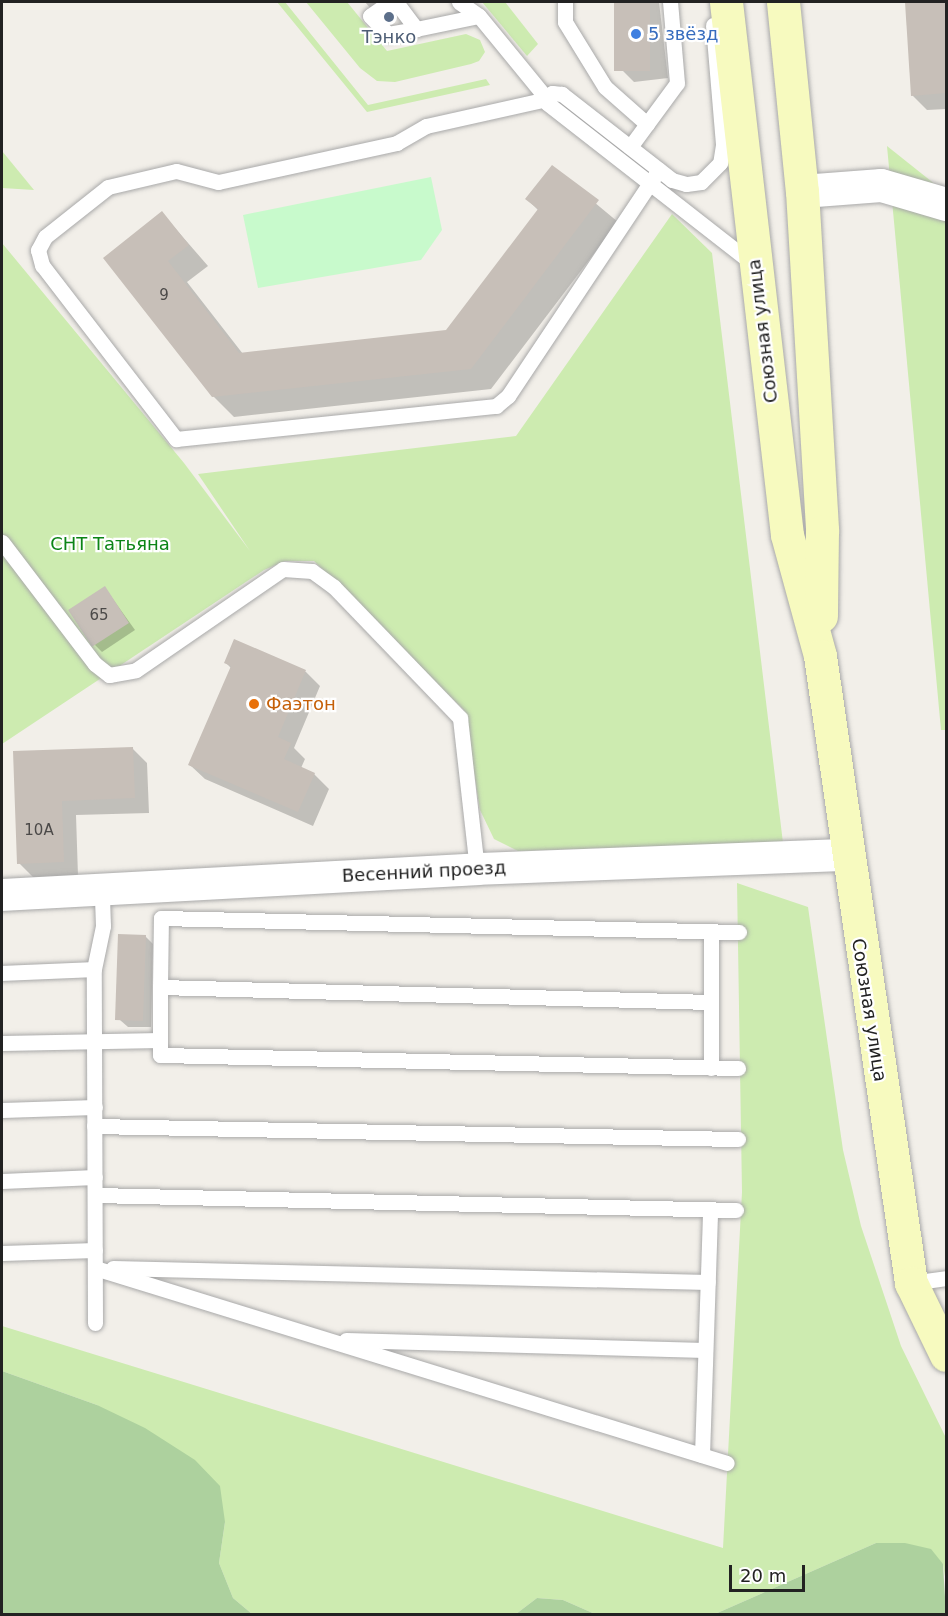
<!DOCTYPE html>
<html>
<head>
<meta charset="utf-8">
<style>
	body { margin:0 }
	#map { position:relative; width:948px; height:1616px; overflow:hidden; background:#f2efe9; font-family:"DejaVu Sans",sans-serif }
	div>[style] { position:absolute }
	.grass>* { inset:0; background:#cdebb0 }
	.forest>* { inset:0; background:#add19e }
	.park>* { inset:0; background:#c8facc }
	.shadow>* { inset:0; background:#0003 }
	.building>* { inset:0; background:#c7bfb8; transform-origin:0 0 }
	.roads { filter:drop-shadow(0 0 2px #a9a9a9) drop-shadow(0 0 2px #a9a9a9) }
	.service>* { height:15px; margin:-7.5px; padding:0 7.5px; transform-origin:7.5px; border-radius:7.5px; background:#fff }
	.minor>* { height:32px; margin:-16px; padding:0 16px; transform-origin:16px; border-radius:16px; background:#fff }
	.tertiary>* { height:33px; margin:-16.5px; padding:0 16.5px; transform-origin:16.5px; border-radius:16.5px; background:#fff }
	.secondary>* { height:33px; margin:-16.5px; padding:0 16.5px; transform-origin:16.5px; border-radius:16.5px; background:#f7fabf }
	.dots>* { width:16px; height:16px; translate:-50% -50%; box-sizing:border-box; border:3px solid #fff; border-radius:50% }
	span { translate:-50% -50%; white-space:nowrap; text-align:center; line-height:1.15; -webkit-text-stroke:4.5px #fff; paint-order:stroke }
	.number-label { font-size:15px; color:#4b4948 }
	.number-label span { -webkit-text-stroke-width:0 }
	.shop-label { font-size:18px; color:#366cbe }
	.left { translate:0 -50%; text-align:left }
	.service-label { font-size:18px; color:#4e5e75 }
	.street-label { font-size:18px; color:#222 }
	.park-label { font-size:18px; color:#0c8416 }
	.food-label { font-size:18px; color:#c56008 }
	.frame { position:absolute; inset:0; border:3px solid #222; pointer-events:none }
	.scale { position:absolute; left:729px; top:1565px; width:76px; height:27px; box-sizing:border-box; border:3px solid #222; border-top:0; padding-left:8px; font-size:18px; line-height:21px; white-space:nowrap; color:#222; -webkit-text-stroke:4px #fff; paint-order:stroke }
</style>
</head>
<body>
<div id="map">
	<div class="grass">
		<div style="clip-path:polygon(277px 2px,285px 2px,368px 105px,486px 79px,490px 85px,367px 112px)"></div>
		<div style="clip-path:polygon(306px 2px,347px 2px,387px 51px,466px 34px,480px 40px,485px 52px,479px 61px,471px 64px,395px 82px,377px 81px,360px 68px)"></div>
		<div style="clip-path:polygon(482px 2px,505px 2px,538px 44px,527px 56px)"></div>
		<div style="clip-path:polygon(887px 146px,946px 193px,946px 730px,941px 730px)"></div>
		<div style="clip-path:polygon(2px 151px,34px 190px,2px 188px)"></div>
		<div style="clip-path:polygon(672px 214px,712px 253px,783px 843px,518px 851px,494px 839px,480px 810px,464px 710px,314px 561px,285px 561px,264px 570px,2px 744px,2px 243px,184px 463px,250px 551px,198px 474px,516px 436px)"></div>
		<div style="clip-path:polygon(737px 883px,808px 907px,843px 1150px,861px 1226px,901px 1346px,946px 1438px,946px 1583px,943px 1564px,876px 1543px,715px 1614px,595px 1614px,563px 1600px,537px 1598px,516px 1614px,252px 1614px,233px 1598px,219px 1563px,225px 1522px,97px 1405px,2px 1371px,2px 1326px,723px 1548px,742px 1192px)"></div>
	</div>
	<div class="forest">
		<div style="clip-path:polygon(2px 1371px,97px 1405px,145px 1428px,195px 1460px,220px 1486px,225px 1522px,219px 1563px,233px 1598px,252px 1614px,2px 1614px)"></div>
		<div style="clip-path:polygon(876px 1543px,905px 1543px,931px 1549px,943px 1564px,946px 1614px,715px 1614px)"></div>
		<div style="clip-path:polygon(537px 1598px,563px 1600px,595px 1614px,516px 1614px)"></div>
	</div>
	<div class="park">
		<div style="clip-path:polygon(431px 177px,442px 230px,421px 260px,258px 288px,243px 215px)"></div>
	</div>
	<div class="shadow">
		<div style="clip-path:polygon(365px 2px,382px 2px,371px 9px)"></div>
		<div style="clip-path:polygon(615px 2px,659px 2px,668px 78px,634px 82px,623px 71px)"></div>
		<div style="clip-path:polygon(906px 2px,946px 2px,946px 109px,927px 110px,912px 95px)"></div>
		<div style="clip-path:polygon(552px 167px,618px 222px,491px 389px,234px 417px,213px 396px,105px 258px,162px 213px,208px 266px,187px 282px,243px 354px,447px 332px,539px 211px,527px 199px)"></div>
		<div style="clip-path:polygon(105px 588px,135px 630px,102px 652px,95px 645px)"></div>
		<div style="clip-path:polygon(235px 641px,306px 672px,320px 686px,294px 748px,305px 759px,301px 768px,314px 774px,329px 789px,313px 826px,205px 779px,190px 765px,232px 669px,226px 663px)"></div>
		<div style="clip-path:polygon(132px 748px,147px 763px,149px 813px,76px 815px,78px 876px,34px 878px,19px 863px,15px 752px)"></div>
		<div style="clip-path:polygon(145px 936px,153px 944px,151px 1027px,128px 1027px,120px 1020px)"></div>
	</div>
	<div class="building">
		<div style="left:614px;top:2px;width:36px;height:69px"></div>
		<div style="clip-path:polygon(905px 2px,946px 2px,946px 93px,911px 96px)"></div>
		<div style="clip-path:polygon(552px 165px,599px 200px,471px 369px,212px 397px,103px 258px,162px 211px,189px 245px,168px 261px,239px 353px,446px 330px,538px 209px,525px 199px)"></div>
		<div style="left:105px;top:586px;width:44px;height:44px;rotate:57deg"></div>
		<div style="clip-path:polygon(234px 639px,306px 670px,278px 737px,291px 743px,284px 759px,315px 773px,298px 812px,188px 765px,231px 666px,224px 663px)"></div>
		<div style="clip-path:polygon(133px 747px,135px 798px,62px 801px,64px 862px,17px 864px,13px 751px)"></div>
		<div style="left:118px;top:934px;width:28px;height:86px;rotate:2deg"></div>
	</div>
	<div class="roads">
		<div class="service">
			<div style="left:390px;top:2px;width:24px;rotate:145deg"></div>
			<div style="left:370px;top:16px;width:25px;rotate:45deg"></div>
			<div style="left:388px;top:34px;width:28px;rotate:-10deg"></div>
			<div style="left:396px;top:2px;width:34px;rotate:53deg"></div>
			<div style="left:416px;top:29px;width:64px;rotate:-11.7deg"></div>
			<div style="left:459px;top:2px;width:24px;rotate:35deg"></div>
			<div style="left:479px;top:16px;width:107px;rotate:50.7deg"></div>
			<div style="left:547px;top:99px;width:124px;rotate:167.4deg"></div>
			<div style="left:426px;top:126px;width:34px;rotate:150deg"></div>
			<div style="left:397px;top:143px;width:183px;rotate:167.7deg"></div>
			<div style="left:218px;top:182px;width:43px;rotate:-165.3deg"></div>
			<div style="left:176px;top:171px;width:70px;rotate:166.8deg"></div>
			<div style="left:108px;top:187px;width:80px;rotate:141.6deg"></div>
			<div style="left:45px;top:237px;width:15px;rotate:118deg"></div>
			<div style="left:38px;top:250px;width:16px;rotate:75deg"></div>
			<div style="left:42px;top:265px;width:220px;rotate:52.4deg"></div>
			<div style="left:176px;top:439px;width:322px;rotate:-5.9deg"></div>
			<div style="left:496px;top:406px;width:16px;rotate:-40deg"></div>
			<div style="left:508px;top:396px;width:272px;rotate:-56.3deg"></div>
			<div style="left:565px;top:2px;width:20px;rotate:90deg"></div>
			<div style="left:565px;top:22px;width:76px;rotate:58.4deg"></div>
			<div style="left:605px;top:87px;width:56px;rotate:41.4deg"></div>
			<div style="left:713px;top:25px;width:120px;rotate:85.2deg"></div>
			<div style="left:723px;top:145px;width:18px;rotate:99deg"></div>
			<div style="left:720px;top:163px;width:27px;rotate:135deg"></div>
			<div style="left:701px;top:182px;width:15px;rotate:172deg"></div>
			<div style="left:686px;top:184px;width:15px;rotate:-164deg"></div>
			<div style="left:672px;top:180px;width:140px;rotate:-142deg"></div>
			<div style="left:562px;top:94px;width:10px;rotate:-174deg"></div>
			<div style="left:552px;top:93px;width:11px;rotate:117deg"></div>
			<div style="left:547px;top:103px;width:263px;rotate:38deg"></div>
			<div style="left:630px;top:147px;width:79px;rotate:-53.7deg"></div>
			<div style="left:677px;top:83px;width:81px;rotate:-94.9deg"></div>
			<div style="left:2px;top:542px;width:153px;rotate:52.7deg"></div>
			<div style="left:95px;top:664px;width:18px;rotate:38deg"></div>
			<div style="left:109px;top:675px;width:27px;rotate:-10deg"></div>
			<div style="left:136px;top:670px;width:178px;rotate:-34.5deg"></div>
			<div style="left:283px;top:569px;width:29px;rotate:4deg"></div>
			<div style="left:312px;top:571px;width:27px;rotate:36deg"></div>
			<div style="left:334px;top:587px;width:182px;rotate:46.1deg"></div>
			<div style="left:460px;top:718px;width:152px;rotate:83.6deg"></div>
			<div style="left:2px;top:973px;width:92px;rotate:-2.5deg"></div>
			<div style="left:160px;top:987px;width:551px;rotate:1.56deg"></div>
			<div style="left:2px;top:1043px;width:158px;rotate:-1.1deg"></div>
			<div style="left:711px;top:1068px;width:137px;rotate:-90deg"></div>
			<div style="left:738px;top:1068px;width:578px;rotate:-178.71deg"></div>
			<div style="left:160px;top:1055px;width:68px;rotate:-90deg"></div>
			<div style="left:160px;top:987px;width:69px;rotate:-89.2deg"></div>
			<div style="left:161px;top:918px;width:578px;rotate:1.39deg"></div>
			<div style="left:2px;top:1110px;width:93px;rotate:-1.8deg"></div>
			<div style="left:94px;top:1126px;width:644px;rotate:1.16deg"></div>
			<div style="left:2px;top:1181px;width:93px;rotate:-2.5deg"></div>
			<div style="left:95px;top:1195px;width:641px;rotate:1.34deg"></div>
			<div style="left:2px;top:1253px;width:93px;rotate:-1.8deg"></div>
			<div style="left:95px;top:1268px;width:661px;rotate:17.15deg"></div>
			<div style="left:113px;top:1268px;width:595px;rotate:1.35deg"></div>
			<div style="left:911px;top:1283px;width:35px;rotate:-8deg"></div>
			<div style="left:95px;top:1323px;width:354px;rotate:-90.2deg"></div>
			<div style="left:94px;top:969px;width:44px;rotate:-78.2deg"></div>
			<div style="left:103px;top:926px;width:37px;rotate:-92deg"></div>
			<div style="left:346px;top:1340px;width:359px;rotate:1.6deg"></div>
			<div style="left:702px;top:1455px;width:246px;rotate:-88.1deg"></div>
		</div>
		<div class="minor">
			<div style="left:2px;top:895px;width:476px;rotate:-3.1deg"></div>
			<div style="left:477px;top:869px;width:369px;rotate:-2.2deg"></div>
		</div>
		<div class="tertiary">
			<div style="left:802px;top:191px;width:79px;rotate:-4.3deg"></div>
			<div style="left:881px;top:185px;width:68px;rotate:16.3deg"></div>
		</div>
		<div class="secondary">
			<div style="left:726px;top:2px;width:536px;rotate:83.47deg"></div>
			<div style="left:787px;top:535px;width:125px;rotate:74.7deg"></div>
			<div style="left:820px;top:656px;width:634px;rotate:81.74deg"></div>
			<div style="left:911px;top:1283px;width:80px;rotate:64.1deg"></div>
			<div style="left:783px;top:2px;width:190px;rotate:84.3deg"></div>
			<div style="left:802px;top:191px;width:341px;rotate:86.6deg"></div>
			<div style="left:822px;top:531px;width:85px;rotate:90.7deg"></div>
		</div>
	</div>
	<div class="dots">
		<div style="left:389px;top:17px;background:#5c6f8a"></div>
		<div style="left:636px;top:34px;background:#3f7fe0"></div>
		<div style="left:254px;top:704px;background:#e8710a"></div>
	</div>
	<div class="number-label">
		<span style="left:164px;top:296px">9</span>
		<span style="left:99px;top:616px">65</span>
		<span style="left:39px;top:831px">10А</span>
	</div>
	<div class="shop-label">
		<span class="left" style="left:648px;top:34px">5 звёзд</span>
	</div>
	<div class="service-label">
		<span style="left:389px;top:37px">Тэнко</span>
	</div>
	<div class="street-label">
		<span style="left:763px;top:331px;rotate:-97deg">Союзная улица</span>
		<span style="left:424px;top:872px;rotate:-3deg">Весенний проезд</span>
		<span style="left:869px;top:1010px;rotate:81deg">Союзная улица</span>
	</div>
	<div class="park-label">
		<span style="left:110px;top:544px">СНТ Татьяна</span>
	</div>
	<div class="food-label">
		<span class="left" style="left:266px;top:704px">Фаэтон</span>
	</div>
	<div class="frame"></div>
	<div class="scale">20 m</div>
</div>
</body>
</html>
